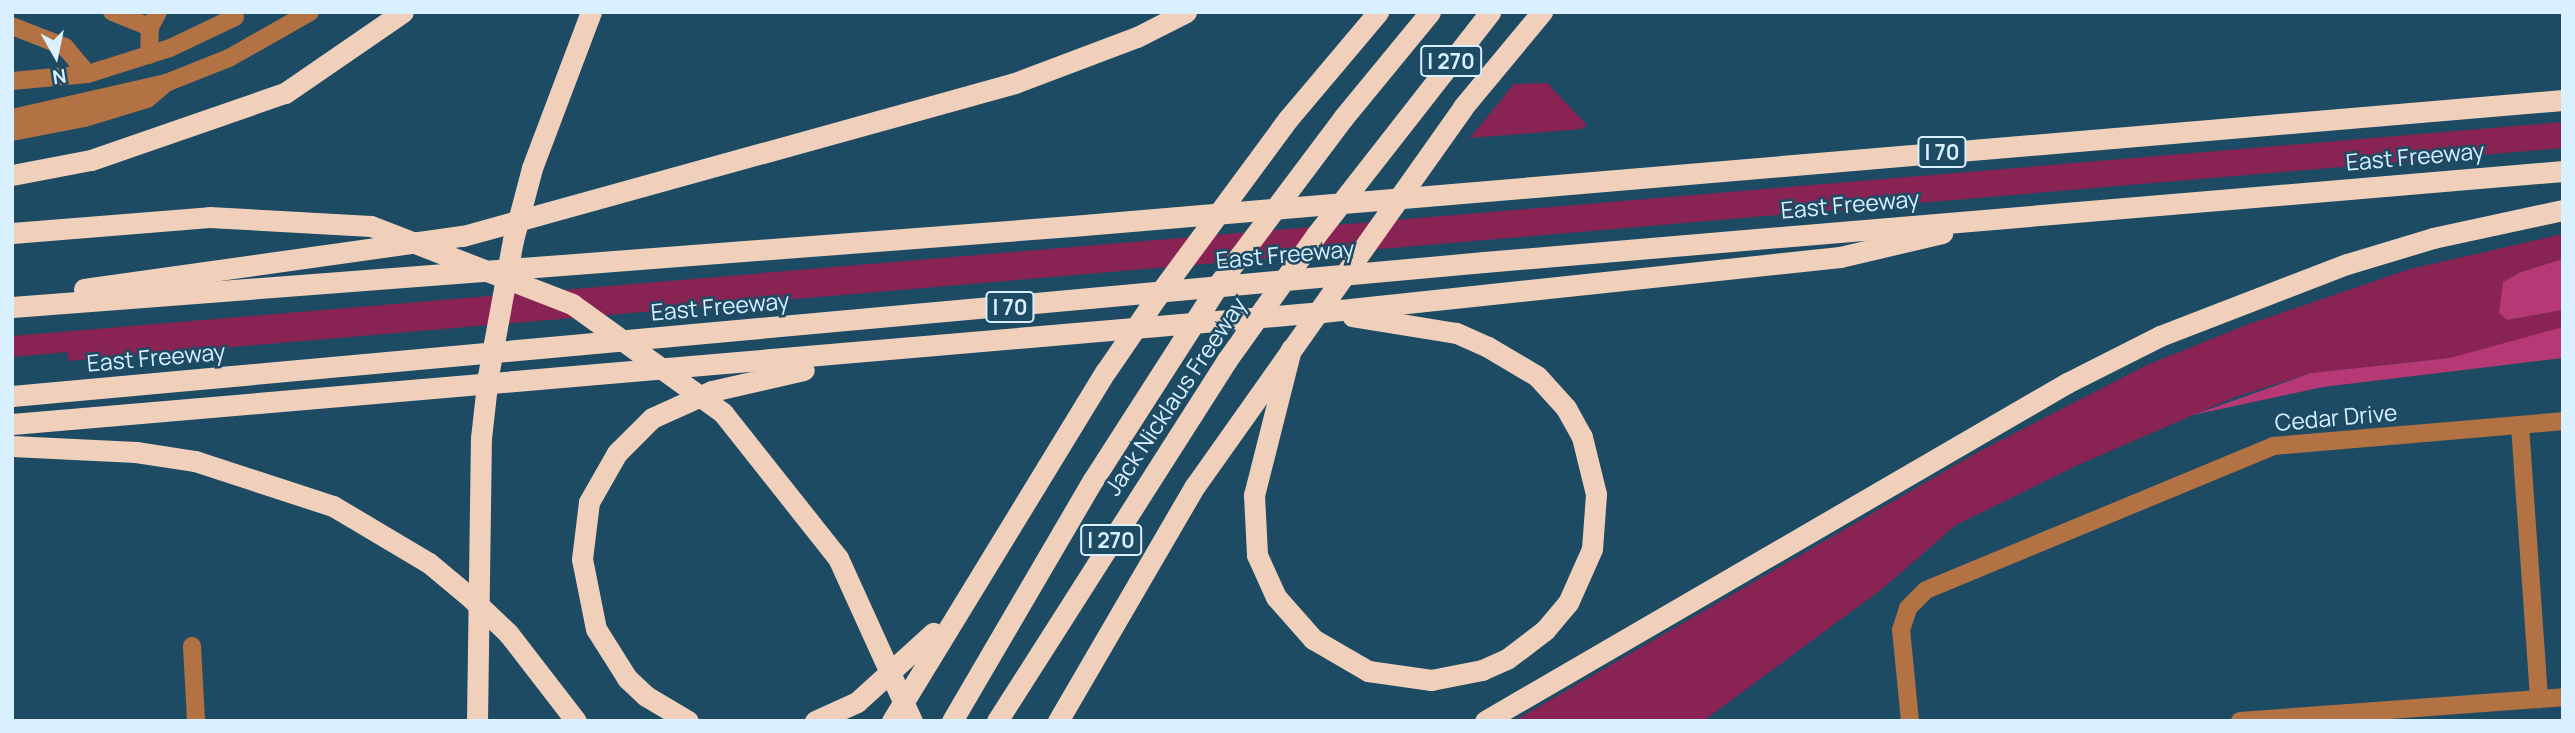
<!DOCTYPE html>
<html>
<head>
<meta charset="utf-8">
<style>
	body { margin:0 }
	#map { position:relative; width:2575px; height:733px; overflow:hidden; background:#1d4b63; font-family:Manrope,sans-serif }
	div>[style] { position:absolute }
	.green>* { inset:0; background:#882354 }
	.forest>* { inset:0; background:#b63874 }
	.minor>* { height:18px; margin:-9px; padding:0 9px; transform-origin:9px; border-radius:9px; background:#b37243 }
	.highway>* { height:21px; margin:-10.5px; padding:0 10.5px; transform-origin:10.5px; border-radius:10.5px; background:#f0d0bb }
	span { translate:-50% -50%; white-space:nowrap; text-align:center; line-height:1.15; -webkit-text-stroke:5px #1d4b63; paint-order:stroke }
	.shield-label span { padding:2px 5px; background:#1d4b63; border:2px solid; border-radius:5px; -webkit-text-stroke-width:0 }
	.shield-label { font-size:21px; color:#d8f0ff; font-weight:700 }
	.street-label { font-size:23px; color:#d8f0ff }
	.frame { position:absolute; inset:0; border:14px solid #d8f0ff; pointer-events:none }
	.north { position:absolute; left:21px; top:21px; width:70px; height:70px; -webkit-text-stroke:5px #1d4b63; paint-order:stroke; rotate:171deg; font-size:19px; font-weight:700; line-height:28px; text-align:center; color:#d8f0ff }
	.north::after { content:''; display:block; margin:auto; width:24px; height:32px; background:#d8f0ff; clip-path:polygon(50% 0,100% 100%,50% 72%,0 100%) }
</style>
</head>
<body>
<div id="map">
	<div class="green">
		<div style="clip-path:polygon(1547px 83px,1587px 125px,1582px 129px,1470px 138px,1514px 84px)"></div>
		<div style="clip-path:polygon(2563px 122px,2563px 148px,69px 361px,67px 352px,12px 357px,12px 336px)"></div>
		<div style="clip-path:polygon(2563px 234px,2563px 259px,2521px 272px,2507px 320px,2563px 310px,2563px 327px,2558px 332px,2450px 358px,2311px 373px,2235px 397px,2078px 465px,1956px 525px,1882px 589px,1703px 721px,1514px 721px,1978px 452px,2147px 365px,2246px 325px,2410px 269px)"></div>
	</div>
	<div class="forest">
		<div style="clip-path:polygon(2563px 259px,2563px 310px,2507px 320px,2499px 313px,2503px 282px,2521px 272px)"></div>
		<div style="clip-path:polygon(2563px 327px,2563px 358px,2323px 387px,2193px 415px,2311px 373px,2450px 358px)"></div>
	</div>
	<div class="minor">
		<div style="left:112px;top:12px;width:41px;rotate:21.5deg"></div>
		<div style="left:12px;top:26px;width:57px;rotate:21.6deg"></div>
		<div style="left:65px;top:47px;width:35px;rotate:50deg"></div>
		<div style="left:149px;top:55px;width:28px;rotate:-88deg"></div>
		<div style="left:150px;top:27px;width:17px;rotate:-62deg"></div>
		<div style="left:12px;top:81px;width:76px;rotate:-5.3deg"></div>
		<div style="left:88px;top:74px;width:86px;rotate:-17.6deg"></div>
		<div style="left:170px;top:48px;width:72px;rotate:-25.5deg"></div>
		<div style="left:12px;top:118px;width:158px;rotate:-12.8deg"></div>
		<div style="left:166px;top:83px;width:68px;rotate:-21.6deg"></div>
		<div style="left:229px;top:58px;width:93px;rotate:-29.6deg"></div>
		<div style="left:12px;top:132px;width:74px;rotate:-10.9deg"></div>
		<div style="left:85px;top:118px;width:65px;rotate:-17deg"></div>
		<div style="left:147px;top:99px;width:25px;rotate:-40deg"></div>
		<div style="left:2520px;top:426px;width:274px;rotate:86deg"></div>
		<div style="left:192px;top:646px;width:75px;rotate:86.9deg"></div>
		<div style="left:1910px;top:721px;width:91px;rotate:-95.6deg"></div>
		<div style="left:1901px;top:630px;width:23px;rotate:-72deg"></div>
		<div style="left:1908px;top:608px;width:25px;rotate:-45deg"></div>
		<div style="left:1926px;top:590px;width:376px;rotate:-22.5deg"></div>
		<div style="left:2273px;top:446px;width:291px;rotate:-4.9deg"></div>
		<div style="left:2240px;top:721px;width:324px;rotate:-4.2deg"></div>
	</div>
	<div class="highway">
		<div style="left:12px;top:175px;width:80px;rotate:-10.8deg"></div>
		<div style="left:91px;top:160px;width:205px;rotate:-19.1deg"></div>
		<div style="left:285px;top:93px;width:143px;rotate:-34.5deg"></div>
		<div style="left:12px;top:233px;width:198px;rotate:-4.6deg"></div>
		<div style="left:209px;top:217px;width:162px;rotate:3.2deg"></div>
		<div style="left:371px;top:226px;width:216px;rotate:21.2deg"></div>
		<div style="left:572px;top:304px;width:186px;rotate:35.8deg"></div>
		<div style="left:723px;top:413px;width:185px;rotate:51.6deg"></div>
		<div style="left:838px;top:558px;width:179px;rotate:65.6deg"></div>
		<div style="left:84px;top:289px;width:383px;rotate:-8deg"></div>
		<div style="left:463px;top:236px;width:573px;rotate:-15.49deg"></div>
		<div style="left:1015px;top:83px;width:130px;rotate:-20.7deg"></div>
		<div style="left:1137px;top:37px;width:55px;rotate:-27deg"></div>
		<div style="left:12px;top:307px;width:1063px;rotate:-4.37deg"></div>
		<div style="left:1072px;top:226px;width:1496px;rotate:-4.83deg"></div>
		<div style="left:1291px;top:349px;width:151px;rotate:104.2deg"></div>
		<div style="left:1254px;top:495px;width:60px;rotate:87.1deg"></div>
		<div style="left:1257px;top:555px;width:46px;rotate:65.7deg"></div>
		<div style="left:1276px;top:597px;width:56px;rotate:48.6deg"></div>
		<div style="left:1313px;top:639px;width:64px;rotate:30.2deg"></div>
		<div style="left:1368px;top:671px;width:64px;rotate:8.1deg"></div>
		<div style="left:1431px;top:680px;width:52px;rotate:-11.1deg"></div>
		<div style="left:1482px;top:670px;width:27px;rotate:-24deg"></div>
		<div style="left:1507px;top:659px;width:48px;rotate:-37.3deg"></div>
		<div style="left:1545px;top:630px;width:35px;rotate:-50deg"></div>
		<div style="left:1568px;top:603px;width:59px;rotate:-66deg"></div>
		<div style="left:1592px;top:549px;width:55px;rotate:-85.8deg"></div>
		<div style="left:1596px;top:494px;width:59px;rotate:-103.8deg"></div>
		<div style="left:1582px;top:437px;width:33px;rotate:-119deg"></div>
		<div style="left:1566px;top:408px;width:43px;rotate:-132.2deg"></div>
		<div style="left:1537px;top:376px;width:57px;rotate:-149.4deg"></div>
		<div style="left:1488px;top:347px;width:35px;rotate:-156deg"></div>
		<div style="left:1456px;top:333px;width:105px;rotate:-170.7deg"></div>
		<div style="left:12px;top:396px;width:1478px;rotate:-5.2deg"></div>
		<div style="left:1484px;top:262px;width:1083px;rotate:-4.82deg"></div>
		<div style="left:12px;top:424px;width:1315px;rotate:-4.89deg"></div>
		<div style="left:1322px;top:312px;width:521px;rotate:-6.06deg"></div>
		<div style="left:1840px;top:257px;width:105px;rotate:-13.2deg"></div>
		<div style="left:12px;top:446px;width:124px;rotate:2.8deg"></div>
		<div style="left:136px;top:452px;width:60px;rotate:8.7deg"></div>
		<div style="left:195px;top:461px;width:145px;rotate:18.1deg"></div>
		<div style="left:333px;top:506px;width:112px;rotate:30.7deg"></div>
		<div style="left:429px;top:563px;width:55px;rotate:39.8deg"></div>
		<div style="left:471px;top:598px;width:51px;rotate:43.4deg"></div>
		<div style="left:508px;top:633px;width:111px;rotate:52.3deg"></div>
		<div style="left:477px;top:721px;width:283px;rotate:-89.2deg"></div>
		<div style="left:481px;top:438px;width:62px;rotate:-83.6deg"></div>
		<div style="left:488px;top:376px;width:138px;rotate:-79.6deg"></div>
		<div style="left:513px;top:240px;width:74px;rotate:-75.2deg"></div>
		<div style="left:532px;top:168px;width:167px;rotate:-69.3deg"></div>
		<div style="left:688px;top:721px;width:49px;rotate:-149.2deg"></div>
		<div style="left:646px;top:696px;width:26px;rotate:-137deg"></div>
		<div style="left:627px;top:678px;width:58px;rotate:-122.3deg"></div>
		<div style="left:596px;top:629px;width:71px;rotate:-101.3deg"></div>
		<div style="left:582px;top:559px;width:57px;rotate:-83deg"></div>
		<div style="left:589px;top:502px;width:56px;rotate:-60.3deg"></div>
		<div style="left:617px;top:453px;width:49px;rotate:-45deg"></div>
		<div style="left:652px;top:418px;width:66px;rotate:-24.2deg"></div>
		<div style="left:712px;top:391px;width:94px;rotate:-12.9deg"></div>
		<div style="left:815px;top:721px;width:46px;rotate:-24.3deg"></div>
		<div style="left:857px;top:702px;width:103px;rotate:-42.2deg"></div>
		<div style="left:892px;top:721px;width:410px;rotate:-58.6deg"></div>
		<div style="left:1106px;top:371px;width:88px;rotate:-55.6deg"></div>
		<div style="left:1156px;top:298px;width:222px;rotate:-53.6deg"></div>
		<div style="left:1288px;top:119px;width:140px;rotate:-49.9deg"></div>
		<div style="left:952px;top:721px;width:279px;rotate:-59.7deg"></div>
		<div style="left:1093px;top:480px;width:235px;rotate:-57.3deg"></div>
		<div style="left:1220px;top:282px;width:205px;rotate:-53.1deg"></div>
		<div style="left:1343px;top:118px;width:137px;rotate:-50.6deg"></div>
		<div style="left:997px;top:721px;width:428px;rotate:-57.5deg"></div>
		<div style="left:1227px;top:360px;width:153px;rotate:-54.5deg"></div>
		<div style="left:1316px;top:235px;width:283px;rotate:-52deg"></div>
		<div style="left:1058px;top:721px;width:272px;rotate:-59.8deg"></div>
		<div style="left:1195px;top:486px;width:464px;rotate:-54.7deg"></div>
		<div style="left:1463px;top:107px;width:124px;rotate:-50.3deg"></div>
		<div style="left:1485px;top:721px;width:673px;rotate:-30.15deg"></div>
		<div style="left:2067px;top:383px;width:104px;rotate:-26.8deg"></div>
		<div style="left:2160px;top:336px;width:200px;rotate:-21.1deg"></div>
		<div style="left:2347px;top:264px;width:90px;rotate:-16.8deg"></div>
		<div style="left:2433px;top:238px;width:133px;rotate:-12.2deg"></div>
	</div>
	<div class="shield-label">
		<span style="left:1451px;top:61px">I 270</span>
		<span style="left:1942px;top:152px">I 70</span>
		<span style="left:1010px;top:307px">I 70</span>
		<span style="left:1111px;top:540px">I 270</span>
	</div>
	<div class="street-label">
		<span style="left:2415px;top:156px;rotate:-5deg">East Freeway</span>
		<span style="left:1850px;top:204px;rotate:-5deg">East Freeway</span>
		<span style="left:1285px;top:254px;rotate:-5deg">East Freeway</span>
		<span style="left:720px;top:306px;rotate:-5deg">East Freeway</span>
		<span style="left:156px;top:357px;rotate:-5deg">East Freeway</span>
		<span style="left:1175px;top:396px;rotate:-56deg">Jack Nicklaus Freeway</span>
		<span style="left:2336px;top:417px;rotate:-5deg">Cedar Drive</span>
	</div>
	<div class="frame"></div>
	<div class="north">N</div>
</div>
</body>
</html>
